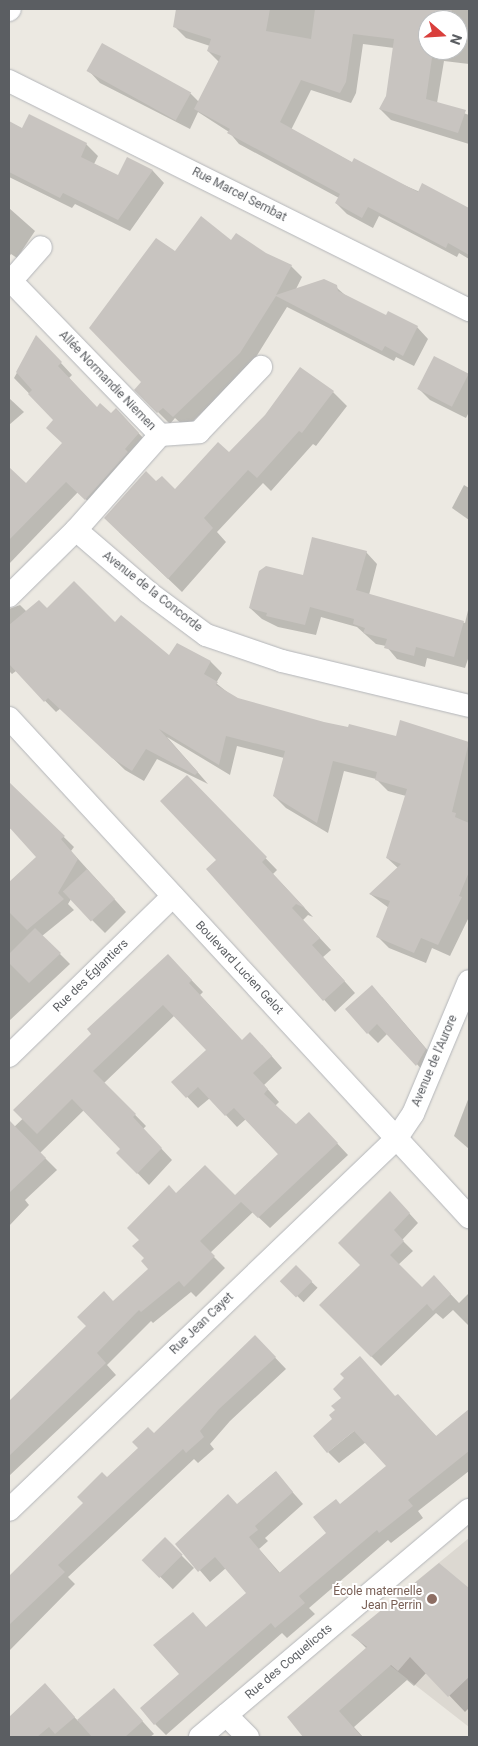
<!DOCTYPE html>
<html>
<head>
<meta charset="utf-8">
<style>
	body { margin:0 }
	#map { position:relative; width:478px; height:1746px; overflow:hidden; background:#ece9e2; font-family:Roboto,sans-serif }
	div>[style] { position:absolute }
	.education>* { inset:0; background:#dcd8d1 }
	.shadow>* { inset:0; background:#0003; transform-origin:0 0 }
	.building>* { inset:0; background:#c8c4c0; transform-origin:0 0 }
	.roads { filter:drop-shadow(0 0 1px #b3b5b9) drop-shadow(0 0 1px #b3b5b9) }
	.street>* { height:22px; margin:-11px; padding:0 11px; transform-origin:11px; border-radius:11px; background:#fff }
	.dots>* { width:14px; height:14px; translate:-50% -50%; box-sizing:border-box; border:2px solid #fff; border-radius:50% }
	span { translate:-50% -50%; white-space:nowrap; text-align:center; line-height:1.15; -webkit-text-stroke:4px #fff; paint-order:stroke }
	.street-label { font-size:12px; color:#5b5e62 }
	.education-label { font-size:12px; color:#785e54 }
	.right { translate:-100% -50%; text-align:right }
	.frame { position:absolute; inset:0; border:10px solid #5b5e62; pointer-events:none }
	.north { position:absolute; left:418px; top:10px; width:50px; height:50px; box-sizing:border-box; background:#fff; border:1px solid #bdbfc0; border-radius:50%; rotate:109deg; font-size:14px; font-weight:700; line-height:20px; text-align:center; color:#5b5e62 }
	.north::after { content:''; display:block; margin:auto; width:18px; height:22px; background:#d93f3c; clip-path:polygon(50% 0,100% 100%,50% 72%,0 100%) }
</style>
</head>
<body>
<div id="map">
	<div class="education">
		<div style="clip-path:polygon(469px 1538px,469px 1727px,351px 1635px)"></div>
	</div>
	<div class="shadow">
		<div style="clip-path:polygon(evenodd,178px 9px,469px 10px,469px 64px,444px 61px,437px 103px,469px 115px,469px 144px,391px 120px,380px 109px,387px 96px,394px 48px,363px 44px,356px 93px,351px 103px,311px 90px,291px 130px,353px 163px,464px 211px,469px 216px,469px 259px,459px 253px,457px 257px,379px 216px,373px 228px,347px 214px,336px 203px,339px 198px,239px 144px,229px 132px,198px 112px,190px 129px,100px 83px,89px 71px,191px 94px,199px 102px,219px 62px,208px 51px,210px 46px,186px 38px,175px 27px,178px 9px,428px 20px,458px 20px,458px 50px,428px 50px,428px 20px)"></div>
		<div style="clip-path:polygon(9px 122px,23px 129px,86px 144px,98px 156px,94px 164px,119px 177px,128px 159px,153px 171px,164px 183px,130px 231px,75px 204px,72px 208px,9px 177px)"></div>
		<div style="clip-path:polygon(9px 208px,35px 231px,17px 258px,11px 254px,9px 257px)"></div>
		<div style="clip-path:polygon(231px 242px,291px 266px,302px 277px,296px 289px,336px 287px,345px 295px,387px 317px,417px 327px,428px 339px,414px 366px,396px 357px,394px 361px,287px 307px,251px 365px,186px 428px,175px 418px,170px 424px,136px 390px,143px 382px,175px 252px)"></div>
		<div style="clip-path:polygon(37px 337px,72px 375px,69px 378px,97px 408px,111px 415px,116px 410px,150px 445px,97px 510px,78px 492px,9px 564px,9px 482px,15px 475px,26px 485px,64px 443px,55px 420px,14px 378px)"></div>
		<div style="clip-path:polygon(435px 358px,469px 376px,469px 412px,466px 418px,430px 400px,419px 389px)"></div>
		<div style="clip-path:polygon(333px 392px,347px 406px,316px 446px,313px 444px,271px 491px,263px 483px,217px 532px,226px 542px,182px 592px,119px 532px,156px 483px,175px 491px)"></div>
		<div style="clip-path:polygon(9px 398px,24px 412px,9px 425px)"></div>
		<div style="clip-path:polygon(464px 485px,469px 488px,469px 520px,452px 508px)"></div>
		<div style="clip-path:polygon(366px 552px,377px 564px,369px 595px,465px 623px,469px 606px,469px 656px,465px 668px,427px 658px,425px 667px,397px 659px,386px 646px,376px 644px,357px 627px,321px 617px,316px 635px,278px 627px,262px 619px,250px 608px,304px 576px)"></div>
		<div style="clip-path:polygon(20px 605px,28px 613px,47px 609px,116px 624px,170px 656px,177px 644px,211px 662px,222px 673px,216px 683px,237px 700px,324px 723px,396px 737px,434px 734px,469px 744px,469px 917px,450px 956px,432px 948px,426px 963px,389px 948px,378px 937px,389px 908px,370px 894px,398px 868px,387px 858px,406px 796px,388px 791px,376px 779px,344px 771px,328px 833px,286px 808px,274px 796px,284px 758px,237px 746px,230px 775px,167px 737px,208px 784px,157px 759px,144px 781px,125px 770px,61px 708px,56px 712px,16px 671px,12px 674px,9px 671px,9px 609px)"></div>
		<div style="clip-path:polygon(9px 783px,74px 847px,71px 851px,126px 912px,105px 933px,71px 899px,68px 904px,74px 910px,42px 936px,70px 964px,9px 1021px,9px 885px,38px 857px,11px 828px,9px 830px)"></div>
		<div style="clip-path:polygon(198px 788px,277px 870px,273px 874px,313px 917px,308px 915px,303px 920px,331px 950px,323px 957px,355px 993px,335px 1012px,208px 869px,217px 860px)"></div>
		<div style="clip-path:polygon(179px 967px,203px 992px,200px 995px,242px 1041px,262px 1045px,282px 1068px,264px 1085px,279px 1102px,275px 1106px,296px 1126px,320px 1125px,348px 1155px,270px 1228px,253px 1212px,210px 1253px,225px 1268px,196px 1297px,191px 1292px,153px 1323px,151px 1321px,107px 1365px,116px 1375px,9px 1476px,9px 1402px,150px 1269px,141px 1240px,176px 1194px,235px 1196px,279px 1155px,246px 1119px,237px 1127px,210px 1098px,198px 1108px,173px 1082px,208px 1050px,175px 1015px,104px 1083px,146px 1126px,143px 1129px,172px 1160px,149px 1185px,118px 1153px,122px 1149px,84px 1110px,40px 1153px,57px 1170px,25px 1200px,29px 1205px,9px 1226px,9px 1132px)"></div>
		<div style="clip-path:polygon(382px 997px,436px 1060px,427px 1075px,388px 1033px,378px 1043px,368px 1033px)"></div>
		<div style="clip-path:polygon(469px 1097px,469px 1149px,454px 1136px)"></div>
		<div style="clip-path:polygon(399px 1202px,418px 1223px,402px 1240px,413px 1251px,398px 1265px,422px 1288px,443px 1286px,459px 1303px,469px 1293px,469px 1326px,453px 1310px,443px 1319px,436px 1313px,381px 1366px,320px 1305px,362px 1265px)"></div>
		<div style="left:296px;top:1267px;width:30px;height:20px;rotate:44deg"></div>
		<div style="clip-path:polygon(266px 1348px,286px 1369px,230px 1421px,210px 1444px,214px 1449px,198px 1463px,194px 1459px,68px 1577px,75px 1584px,9px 1651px,9px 1578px,154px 1435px)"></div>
		<div style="clip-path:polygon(396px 1397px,437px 1437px,469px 1411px,469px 1471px,418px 1511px,423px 1518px,391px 1543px,388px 1540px,309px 1608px,315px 1614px,287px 1638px,282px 1633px,166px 1735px,155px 1724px,206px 1628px,247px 1593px,226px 1568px,210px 1582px,177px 1544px,237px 1505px,275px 1472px,303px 1504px,265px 1538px,268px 1541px,259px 1549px,280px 1573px,327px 1533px,340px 1505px,387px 1466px,366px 1442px,339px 1463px,328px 1452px)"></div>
		<div style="left:165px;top:1539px;width:41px;height:30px;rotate:45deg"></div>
		<div style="clip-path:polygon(439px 1565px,469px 1589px,469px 1708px,465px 1712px,427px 1672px,414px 1686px,407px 1680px,354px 1727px,363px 1737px,306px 1737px,289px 1718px,367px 1649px,353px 1635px)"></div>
		<div style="clip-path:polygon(45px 1685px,78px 1721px,125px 1702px,154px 1734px,150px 1737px,11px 1737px,9px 1719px)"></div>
	</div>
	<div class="building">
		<div style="clip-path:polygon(176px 9px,270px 9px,266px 31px,311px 39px,315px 9px,452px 9px,450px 20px,428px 20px,428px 50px,444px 50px,433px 51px,426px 99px,466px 110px,458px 133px,379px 109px,386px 96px,394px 39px,353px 34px,346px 82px,340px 93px,301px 80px,280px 122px,352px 162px,354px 158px,418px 192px,422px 183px,469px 208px,469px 255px,448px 243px,446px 248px,368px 207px,362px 218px,335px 203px,340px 194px,227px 133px,230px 129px,194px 109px,221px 56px,207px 51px,211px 39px,173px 27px)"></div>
		<div style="left:102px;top:43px;width:102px;height:32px;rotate:29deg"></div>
		<div style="clip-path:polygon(29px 114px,87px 143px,81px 157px,118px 175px,127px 157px,153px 170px,118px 220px,63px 193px,60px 198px,9px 172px,9px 121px,22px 128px)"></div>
		<div style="clip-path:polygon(201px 216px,231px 240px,236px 233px,266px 253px,292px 265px,276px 295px,324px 279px,337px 285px,338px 291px,386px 315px,388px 311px,418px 326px,403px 356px,385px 346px,382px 351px,276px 296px,240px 353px,173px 417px,163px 408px,157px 413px,134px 390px,141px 382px,89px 328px,156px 238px,175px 251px)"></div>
		<div style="clip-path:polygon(36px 335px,62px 362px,58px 366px,97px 407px,100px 403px,111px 413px,116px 408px,139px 433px,125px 449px,128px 452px,85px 500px,66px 482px,9px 540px,9px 467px,26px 483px,62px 443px,46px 428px,53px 420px,28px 394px,32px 390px,16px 372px)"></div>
		<div style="left:434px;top:356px;width:39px;height:37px;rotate:27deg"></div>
		<div style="clip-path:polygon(300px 367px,334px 391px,302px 433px,299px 431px,257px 478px,248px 470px,204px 518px,213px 528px,168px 579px,104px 518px,146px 471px,156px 481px,162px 476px,175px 489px,218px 442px,229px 452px,265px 415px)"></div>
		<div style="clip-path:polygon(312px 537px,367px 551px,356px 590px,464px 621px,454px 657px,416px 647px,414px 656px,384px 648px,387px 639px,363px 633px,365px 628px,353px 624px,354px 619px,310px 607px,305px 625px,266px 616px,267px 613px,249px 608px,259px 571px,266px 566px,303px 575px)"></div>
		<div style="clip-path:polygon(74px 581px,115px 622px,121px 615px,169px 655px,177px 643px,211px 661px,204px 674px,218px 682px,216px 685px,238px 698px,324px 722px,348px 727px,349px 724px,396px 736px,400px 720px,469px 742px,452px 812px,456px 813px,455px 817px,469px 823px,469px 872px,459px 896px,462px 897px,438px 945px,421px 938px,414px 953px,376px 937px,390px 901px,369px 894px,401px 864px,386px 858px,407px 789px,375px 780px,377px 772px,333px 761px,317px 823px,273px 796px,285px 751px,226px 736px,219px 765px,159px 729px,198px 772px,195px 775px,146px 749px,132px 771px,112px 758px,48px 698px,44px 702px,9px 664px,9px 625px,39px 600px,47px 608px)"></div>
		<div style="clip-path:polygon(187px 775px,267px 857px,262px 862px,305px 908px,296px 904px,292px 908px,320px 938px,312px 945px,345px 981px,323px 1001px,206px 869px,216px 860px,160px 801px)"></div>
		<div style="clip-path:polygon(9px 782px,65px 836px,61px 839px,78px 859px,58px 893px,64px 899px,27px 930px,9px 912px,9px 882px,36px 857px,9px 827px)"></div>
		<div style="left:87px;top:869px;width:41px;height:33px;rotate:47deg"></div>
		<div style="clip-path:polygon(35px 928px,61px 953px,29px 983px,9px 963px,9px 954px)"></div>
		<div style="clip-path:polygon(168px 954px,192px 980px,189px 983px,242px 1040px,250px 1032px,272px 1056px,253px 1073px,268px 1089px,264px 1094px,296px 1124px,309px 1112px,338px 1143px,258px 1218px,241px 1202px,200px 1241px,215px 1256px,184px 1287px,179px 1281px,141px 1312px,139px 1310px,97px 1353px,106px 1363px,9px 1456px,9px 1401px,86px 1326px,77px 1317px,104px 1291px,113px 1301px,148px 1269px,141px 1261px,144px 1258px,132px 1246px,139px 1240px,127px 1228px,169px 1185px,176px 1193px,205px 1165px,235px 1195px,278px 1154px,234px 1108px,225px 1116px,198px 1087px,186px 1098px,171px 1082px,206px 1050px,163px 1005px,93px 1071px,136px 1114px,133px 1117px,162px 1148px,137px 1174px,116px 1153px,120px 1149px,72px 1099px,37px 1134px,13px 1110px,91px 1034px,87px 1029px)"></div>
		<div style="clip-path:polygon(372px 985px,426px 1049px,416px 1066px,377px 1024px,367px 1034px,345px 1009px)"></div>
		<div style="clip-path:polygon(9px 1120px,46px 1158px,9px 1193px)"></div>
		<div style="clip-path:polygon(390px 1191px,410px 1213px,394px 1230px,404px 1241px,390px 1255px,422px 1287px,434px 1275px,451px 1294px,433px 1311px,427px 1304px,371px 1357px,319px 1305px,360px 1265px,338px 1243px)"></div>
		<div style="left:296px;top:1265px;width:23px;height:23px;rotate:45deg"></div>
		<div style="clip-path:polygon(255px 1335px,276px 1357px,219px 1409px,200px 1431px,204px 1437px,186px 1453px,183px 1449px,58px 1565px,65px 1572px,9px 1625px,9px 1576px,83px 1503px,77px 1497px,102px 1472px,107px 1477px,138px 1448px,132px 1442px,148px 1427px,154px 1433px)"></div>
		<div style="clip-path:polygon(360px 1356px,395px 1396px,398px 1394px,436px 1436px,469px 1409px,469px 1451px,408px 1500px,413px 1506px,379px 1533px,377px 1530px,299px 1596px,305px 1603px,275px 1628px,271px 1623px,154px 1725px,140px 1708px,179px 1674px,153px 1645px,193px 1612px,206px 1627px,246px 1593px,215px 1557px,198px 1572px,175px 1544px,228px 1494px,237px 1504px,276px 1471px,293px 1492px,255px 1526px,258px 1530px,249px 1537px,279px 1573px,326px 1533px,313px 1517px,336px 1499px,340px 1504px,386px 1466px,354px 1431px,327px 1453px,313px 1436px,332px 1419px,329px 1415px,335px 1410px,331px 1406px,341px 1398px,333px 1389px,344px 1378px,340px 1374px)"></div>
		<div style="left:165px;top:1537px;width:25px;height:33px;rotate:45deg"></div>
		<div style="clip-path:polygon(439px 1563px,469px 1588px,469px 1677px,448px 1697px,410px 1657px,398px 1671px,391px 1665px,339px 1711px,362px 1737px,303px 1737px,287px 1717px,367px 1647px,351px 1635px)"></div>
		<div style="clip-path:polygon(45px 1683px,75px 1717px,55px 1734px,49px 1727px,37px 1737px,9px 1737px,9px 1717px)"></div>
		<div style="clip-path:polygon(114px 1688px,143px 1721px,125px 1737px,92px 1737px,77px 1720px)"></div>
	</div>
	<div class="roads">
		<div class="street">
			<div style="left:9px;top:10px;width:1px;rotate:-45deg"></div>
			<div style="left:9px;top:81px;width:514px;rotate:26.47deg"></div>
			<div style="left:11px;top:281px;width:45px;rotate:-48.6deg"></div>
			<div style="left:9px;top:284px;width:4px;rotate:-56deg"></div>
			<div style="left:11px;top:281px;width:214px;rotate:45.9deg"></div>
			<div style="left:160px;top:435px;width:39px;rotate:-4deg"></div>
			<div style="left:199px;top:432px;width:90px;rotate:-46.4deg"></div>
			<div style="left:76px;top:530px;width:95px;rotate:40.7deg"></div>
			<div style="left:148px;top:592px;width:72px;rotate:36.6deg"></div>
			<div style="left:206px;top:635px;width:80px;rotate:18.9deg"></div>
			<div style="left:282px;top:661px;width:192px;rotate:13.5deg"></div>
			<div style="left:9px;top:596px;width:94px;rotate:-44.6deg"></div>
			<div style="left:76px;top:530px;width:127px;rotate:-48.5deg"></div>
			<div style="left:9px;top:718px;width:679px;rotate:47.33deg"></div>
			<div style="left:9px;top:1056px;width:229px;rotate:-44.3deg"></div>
			<div style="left:9px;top:1510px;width:536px;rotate:-43.79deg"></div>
			<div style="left:396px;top:1139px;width:30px;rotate:-56deg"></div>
			<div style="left:413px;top:1114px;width:144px;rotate:-67.2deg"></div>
			<div style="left:226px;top:1715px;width:31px;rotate:45deg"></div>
			<div style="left:200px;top:1737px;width:352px;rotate:-40.2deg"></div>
		</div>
	</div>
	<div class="dots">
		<div style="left:432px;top:1599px;background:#8d6e63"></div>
	</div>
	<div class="street-label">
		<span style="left:239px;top:195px;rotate:27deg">Rue Marcel Sembat</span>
		<span style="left:107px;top:381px;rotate:46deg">Allée Normandie Niemen</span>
		<span style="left:152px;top:592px;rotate:38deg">Avenue de la Concorde</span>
		<span style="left:239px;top:968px;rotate:47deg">Boulevard Lucien Gelot</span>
		<span style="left:91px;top:976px;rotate:-44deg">Rue des Églantiers</span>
		<span style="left:435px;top:1061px;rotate:-67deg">Avenue de l'Aurore</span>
		<span style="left:202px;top:1324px;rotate:-44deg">Rue Jean Cayet</span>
		<span style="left:289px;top:1662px;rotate:-40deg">Rue des Coquelicots</span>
	</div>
	<div class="education-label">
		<span class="right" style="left:422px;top:1599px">École maternelle<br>Jean Perrin</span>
	</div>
	<div class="frame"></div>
	<div class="north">N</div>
</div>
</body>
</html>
